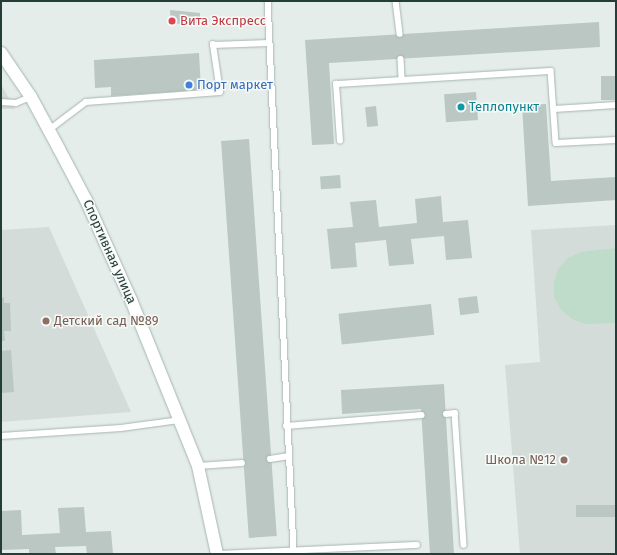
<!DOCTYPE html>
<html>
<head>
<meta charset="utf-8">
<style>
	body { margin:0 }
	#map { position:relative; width:617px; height:555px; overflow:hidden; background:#e4edea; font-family:"Fira Sans",sans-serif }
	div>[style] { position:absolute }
	.built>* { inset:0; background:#d3dcd9 }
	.green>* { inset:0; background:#bfdcca }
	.building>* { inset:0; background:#bac7c3; transform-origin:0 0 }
	.roads { filter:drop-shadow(0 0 1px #a7b5b1) drop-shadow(0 0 1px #a7b5b1) }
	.service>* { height:5.5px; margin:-2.75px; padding:0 2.75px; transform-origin:2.75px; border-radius:2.75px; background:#fff }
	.tertiary>* { height:12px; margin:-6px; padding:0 6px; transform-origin:6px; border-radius:6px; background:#fff }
	.dots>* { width:11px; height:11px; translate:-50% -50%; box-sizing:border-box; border:2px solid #f5f9f7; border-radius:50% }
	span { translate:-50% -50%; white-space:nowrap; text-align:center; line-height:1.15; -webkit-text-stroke:3px #f5f9f7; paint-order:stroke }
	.health-label { font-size:13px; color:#be3a42 }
	.left { translate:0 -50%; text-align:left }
	.shop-label { font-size:13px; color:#366cbe }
	.culture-label { font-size:13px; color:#0d838f }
	.street-label { font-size:13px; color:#253d39 }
	.education-label { font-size:13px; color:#785e54 }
	.right { translate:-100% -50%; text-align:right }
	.frame { position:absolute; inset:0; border:2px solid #253d39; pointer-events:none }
</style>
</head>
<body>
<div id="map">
	<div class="built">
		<div style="clip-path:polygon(2px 86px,15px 109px,1px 109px)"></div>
		<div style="clip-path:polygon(616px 225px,616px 554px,520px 554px,505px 365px,540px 362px,531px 230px)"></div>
		<div style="clip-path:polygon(49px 227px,131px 412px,1px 422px,1px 230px)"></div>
	</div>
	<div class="green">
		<div style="clip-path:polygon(616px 248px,616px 323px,585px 324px,572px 319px,561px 310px,554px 297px,554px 282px,558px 269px,568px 258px,581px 252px)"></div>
	</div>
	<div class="building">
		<div style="clip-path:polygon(170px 10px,200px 13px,200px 23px,171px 24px)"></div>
		<div style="clip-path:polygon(599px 22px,600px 47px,329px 63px,334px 144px,312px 145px,305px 40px)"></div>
		<div style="clip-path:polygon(199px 53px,201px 90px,111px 96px,111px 87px,95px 88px,94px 60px)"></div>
		<div style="left:616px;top:76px;width:24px;height:15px;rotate:90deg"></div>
		<div style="left:476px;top:92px;width:28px;height:32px;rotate:86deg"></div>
		<div style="clip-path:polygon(546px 104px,551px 181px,616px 177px,616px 200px,528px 206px,522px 105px)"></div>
		<div style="left:376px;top:106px;width:20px;height:11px;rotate:84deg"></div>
		<div style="left:249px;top:139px;width:398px;height:28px;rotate:86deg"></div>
		<div style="left:340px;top:175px;width:13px;height:20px;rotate:86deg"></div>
		<div style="clip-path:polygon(441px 196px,443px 222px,468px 220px,472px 258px,446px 260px,444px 236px,411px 239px,414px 264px,389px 266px,386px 240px,355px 243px,357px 267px,331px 269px,327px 229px,353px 227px,350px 202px,376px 200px,379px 227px,417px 223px,415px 199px)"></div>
		<div style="left:477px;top:296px;width:17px;height:19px;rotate:83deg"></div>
		<div style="clip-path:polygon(4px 297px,4px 303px,10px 303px,11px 331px,4px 331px,5px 341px,1px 341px,1px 298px)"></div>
		<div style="left:431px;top:304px;width:31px;height:93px;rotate:84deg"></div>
		<div style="clip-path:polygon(11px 350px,14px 392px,1px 393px,1px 351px)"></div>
		<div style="clip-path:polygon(444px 384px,454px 554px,430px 554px,421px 409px,342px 414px,341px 390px)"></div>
		<div style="left:616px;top:505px;width:12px;height:40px;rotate:90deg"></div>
		<div style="clip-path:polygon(84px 507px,86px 532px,111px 531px,113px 554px,87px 554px,86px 546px,55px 547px,56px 554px,29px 554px,29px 549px,1px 550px,1px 511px,21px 510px,22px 535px,60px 533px,58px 508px)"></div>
	</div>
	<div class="roads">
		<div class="service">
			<div style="left:268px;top:1px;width:550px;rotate:87.29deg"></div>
			<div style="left:396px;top:1px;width:33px;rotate:83deg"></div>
			<div style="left:401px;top:59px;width:21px;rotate:87deg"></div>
			<div style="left:1px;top:102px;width:15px;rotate:4deg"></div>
			<div style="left:16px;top:103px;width:16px;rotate:-22deg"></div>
			<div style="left:554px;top:109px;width:62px;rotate:-3.7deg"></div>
			<div style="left:49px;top:130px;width:46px;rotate:-37.1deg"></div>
			<div style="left:86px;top:102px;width:134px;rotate:-4.3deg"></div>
			<div style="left:220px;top:92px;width:48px;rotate:-98.5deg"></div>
			<div style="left:213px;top:45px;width:56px;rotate:-2deg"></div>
			<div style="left:340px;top:141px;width:57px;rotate:-94deg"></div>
			<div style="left:336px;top:84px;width:215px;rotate:-3.5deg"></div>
			<div style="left:551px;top:71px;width:72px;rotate:86deg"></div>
			<div style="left:556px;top:143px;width:60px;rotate:-2.9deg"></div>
			<div style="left:446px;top:414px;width:9px;rotate:-6deg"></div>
			<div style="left:455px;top:413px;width:132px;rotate:86.1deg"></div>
			<div style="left:286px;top:426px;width:136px;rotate:-4.6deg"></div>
			<div style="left:1px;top:436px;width:120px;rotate:-3.8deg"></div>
			<div style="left:121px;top:428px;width:60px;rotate:-7.7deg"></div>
			<div style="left:270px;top:459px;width:19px;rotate:-9deg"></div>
			<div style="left:198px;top:466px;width:44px;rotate:-3.9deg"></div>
			<div style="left:217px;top:554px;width:200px;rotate:-2.6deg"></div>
		</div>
		<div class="tertiary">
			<div style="left:1px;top:53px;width:53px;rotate:55.7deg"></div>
			<div style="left:31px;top:97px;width:59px;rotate:61.7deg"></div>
			<div style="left:59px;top:149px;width:58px;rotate:62.1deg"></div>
			<div style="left:86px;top:200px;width:110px;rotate:65.8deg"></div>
			<div style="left:131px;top:300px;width:179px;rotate:68deg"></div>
			<div style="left:198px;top:466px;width:90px;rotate:77.8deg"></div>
		</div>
	</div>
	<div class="dots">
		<div style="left:172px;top:21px;background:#e0444e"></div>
		<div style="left:189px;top:85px;background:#3f7fe0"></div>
		<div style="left:461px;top:107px;background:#0f9aa8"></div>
		<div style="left:46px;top:321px;background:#8d6e63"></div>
		<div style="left:564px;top:460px;background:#8d6e63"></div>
	</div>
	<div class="health-label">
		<span class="left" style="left:180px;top:21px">Вита Экспресс</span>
	</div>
	<div class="shop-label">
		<span class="left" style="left:197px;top:85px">Порт маркет</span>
	</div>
	<div class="culture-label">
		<span class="left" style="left:469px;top:107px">Теплопункт</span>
	</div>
	<div class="street-label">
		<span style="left:109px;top:252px;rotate:66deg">Спортивная улица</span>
	</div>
	<div class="education-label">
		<span class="left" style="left:54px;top:321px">Детский сад №89</span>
		<span class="right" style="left:556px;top:460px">Школа №12</span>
	</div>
	<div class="frame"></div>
</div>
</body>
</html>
